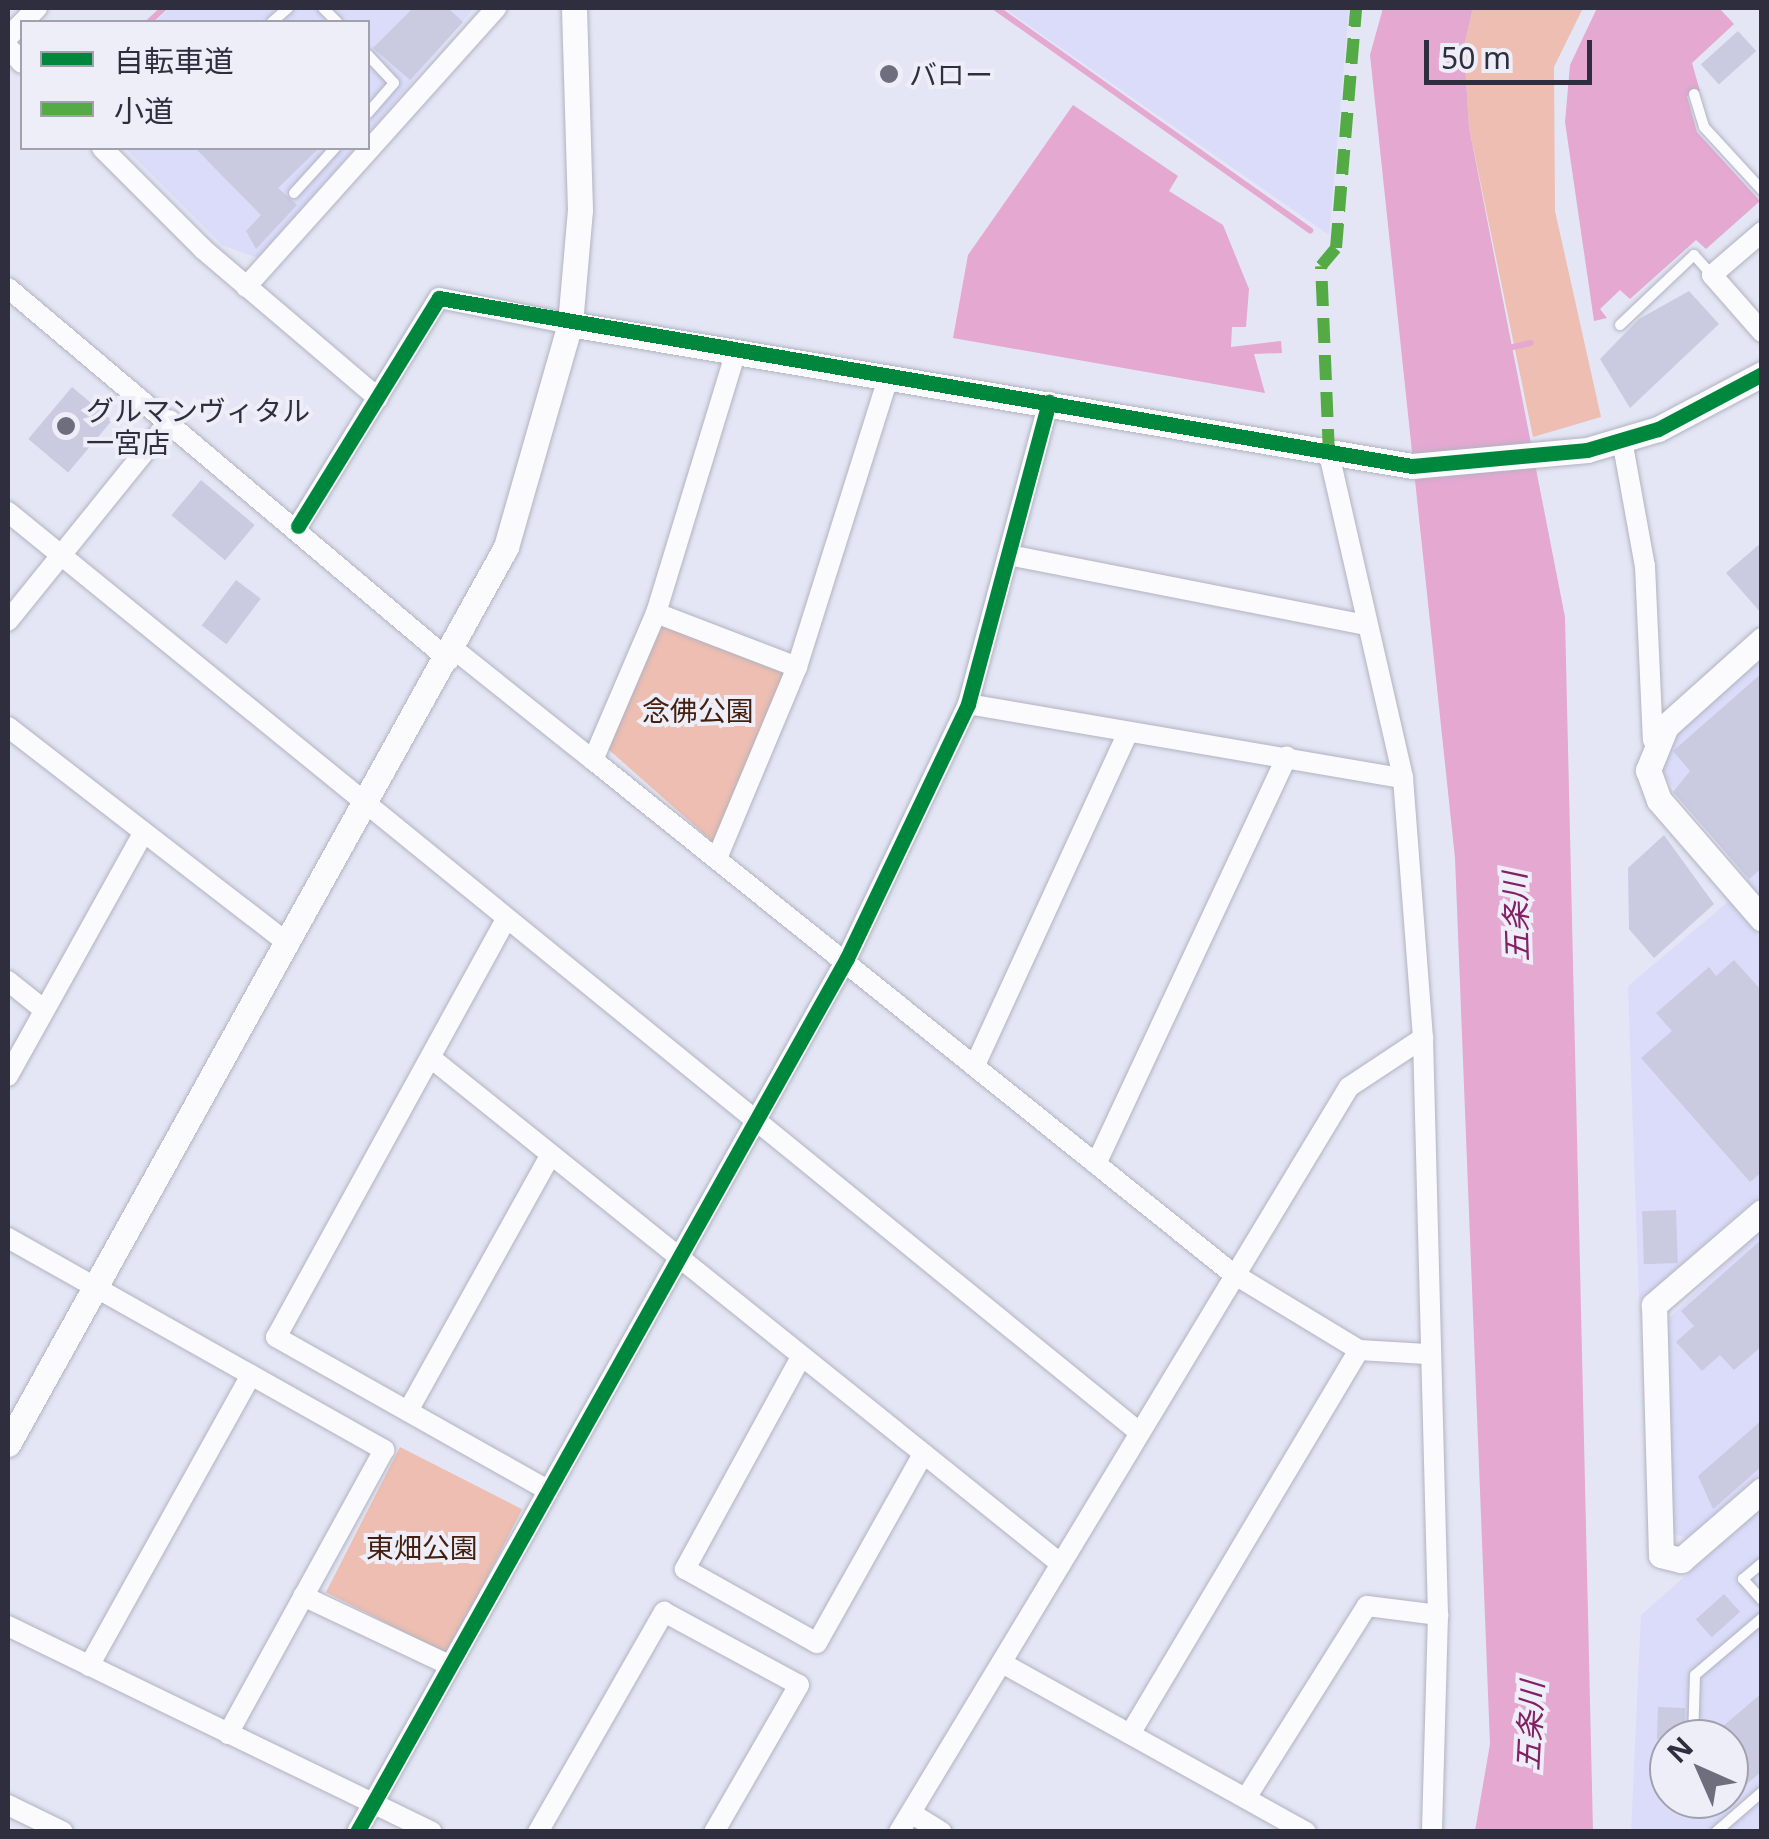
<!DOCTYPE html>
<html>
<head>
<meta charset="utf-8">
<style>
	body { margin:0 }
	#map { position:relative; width:1769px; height:1839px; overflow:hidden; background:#e4e6f5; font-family:"Noto Sans","Noto Sans JP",sans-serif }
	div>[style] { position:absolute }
	.built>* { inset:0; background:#dadcf9 }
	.green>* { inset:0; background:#edbeb1; transform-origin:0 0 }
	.water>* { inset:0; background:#e4a8d1 }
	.stream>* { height:6px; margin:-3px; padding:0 3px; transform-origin:3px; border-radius:3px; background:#e4a8d1 }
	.building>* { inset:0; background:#cacae1; transform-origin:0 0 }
	.roads { filter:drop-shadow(0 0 2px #b1b3c1) drop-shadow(0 0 2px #b1b3c1) }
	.service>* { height:10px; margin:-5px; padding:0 5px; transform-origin:5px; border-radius:5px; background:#fbfbfe }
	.minor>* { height:20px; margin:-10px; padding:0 10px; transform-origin:10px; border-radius:10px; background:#fbfbfe }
	.tertiary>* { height:25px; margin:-12.5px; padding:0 12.5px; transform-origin:12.5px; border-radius:12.5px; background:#fbfbfe }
	.quiet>* { height:12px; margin-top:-6px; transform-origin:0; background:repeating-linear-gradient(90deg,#54ab46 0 25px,transparent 0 37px) }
	.cycleway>* { height:15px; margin:-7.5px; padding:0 7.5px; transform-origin:7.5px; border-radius:7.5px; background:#00873e }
	.dots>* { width:28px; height:28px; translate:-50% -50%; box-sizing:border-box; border:5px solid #eeeef8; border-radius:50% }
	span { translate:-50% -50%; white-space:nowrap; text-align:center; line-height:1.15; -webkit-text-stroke:8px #eeeef8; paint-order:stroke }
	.poi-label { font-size:28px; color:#2e2e3f }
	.left { translate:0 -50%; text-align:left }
	.park-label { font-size:28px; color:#442010 }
	.water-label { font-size:30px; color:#842065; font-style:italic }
	.frame { position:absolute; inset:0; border:10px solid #2e2e3f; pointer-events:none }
	.legend { position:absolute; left:20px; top:20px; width:350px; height:130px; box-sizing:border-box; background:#eeeef8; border:2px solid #a1a1ae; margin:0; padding:12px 18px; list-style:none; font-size:30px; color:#2e2e3f }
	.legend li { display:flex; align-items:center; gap:20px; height:50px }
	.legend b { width:50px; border:2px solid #a1a1ae }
	.north { position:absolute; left:1649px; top:1719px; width:100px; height:100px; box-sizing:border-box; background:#eeeef8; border:2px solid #a1a1ae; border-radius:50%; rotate:315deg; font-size:28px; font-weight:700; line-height:40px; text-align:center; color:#2e2e3f }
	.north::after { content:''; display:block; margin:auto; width:35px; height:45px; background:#6e6e7f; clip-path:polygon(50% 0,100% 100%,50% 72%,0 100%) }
	.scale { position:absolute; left:1424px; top:40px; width:168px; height:45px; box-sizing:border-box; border:5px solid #2e2e3f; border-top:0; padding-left:12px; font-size:30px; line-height:35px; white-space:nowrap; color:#2e2e3f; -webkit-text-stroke:8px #eeeef8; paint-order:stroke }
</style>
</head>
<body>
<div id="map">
	<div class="built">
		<div style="clip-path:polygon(170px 8px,474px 8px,368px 134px,368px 22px,155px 22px)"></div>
		<div style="clip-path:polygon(1004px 8px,1349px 8px,1329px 235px)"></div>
		<div style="clip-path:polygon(125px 148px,355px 148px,258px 258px,222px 245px)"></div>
		<div style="clip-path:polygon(1761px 658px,1761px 898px,1662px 773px,1672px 737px)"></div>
		<div style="clip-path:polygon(1729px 901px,1761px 939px,1761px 1194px,1639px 1301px,1628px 986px)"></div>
		<div style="clip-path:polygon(1761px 1229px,1761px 1473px,1687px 1538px,1671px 1533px,1667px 1320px)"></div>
		<div style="clip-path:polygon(evenodd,1761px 1509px,1761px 1831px,1631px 1832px,1641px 1615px,1761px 1509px,1669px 1739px,1729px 1739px,1729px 1799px,1669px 1799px,1669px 1739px)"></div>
	</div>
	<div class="green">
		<div style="clip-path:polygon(1473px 8px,1583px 8px,1554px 67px,1555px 211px,1601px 417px,1533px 437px,1469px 127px,1464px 46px)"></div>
		<div style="clip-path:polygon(664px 622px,789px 671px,713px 842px,608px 749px)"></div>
		<div style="left:400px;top:1447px;width:137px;height:163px;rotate:27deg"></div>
	</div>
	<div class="water">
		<div style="clip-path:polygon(1383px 8px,1473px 8px,1464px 46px,1469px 127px,1565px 617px,1593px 1831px,1475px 1831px,1490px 1744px,1455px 858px,1370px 55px)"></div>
		<div style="clip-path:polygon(1597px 8px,1719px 8px,1734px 24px,1692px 63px,1700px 91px,1687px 96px,1697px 132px,1760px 201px,1706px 249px,1696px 240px,1630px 299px,1620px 290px,1600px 309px,1607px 318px,1594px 321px,1565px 122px,1570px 65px)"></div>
		<div style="clip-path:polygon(1073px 105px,1178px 176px,1169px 191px,1223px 225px,1249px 289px,1246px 327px,1232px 327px,1231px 347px,1281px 341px,1282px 353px,1254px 354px,1265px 393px,953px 338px,968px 255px)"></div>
	</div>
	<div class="stream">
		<div style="left:996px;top:8px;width:385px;rotate:35.3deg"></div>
		<div style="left:149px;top:22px;width:21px;rotate:-43deg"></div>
		<div style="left:1513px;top:347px;width:18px;rotate:-13deg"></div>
	</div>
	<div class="building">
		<div style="clip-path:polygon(413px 8px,448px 8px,463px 22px,410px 80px,373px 48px)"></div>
		<div style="left:1738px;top:31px;width:27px;height:50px;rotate:48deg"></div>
		<div style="clip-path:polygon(195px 148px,319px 148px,278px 188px,297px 205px,256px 249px,246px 231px,261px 215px)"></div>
		<div style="clip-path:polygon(1689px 291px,1719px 324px,1630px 408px,1600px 359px,1639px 319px)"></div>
		<div style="left:72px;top:387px;width:52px;height:68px;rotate:40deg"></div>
		<div style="left:201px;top:480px;width:70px;height:46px;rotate:40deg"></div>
		<div style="clip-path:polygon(1762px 542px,1762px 614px,1726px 573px)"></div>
		<div style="left:236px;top:580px;width:31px;height:57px;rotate:37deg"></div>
		<div style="clip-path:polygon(1762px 673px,1762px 868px,1749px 879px,1673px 792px,1690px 771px,1673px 751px)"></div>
		<div style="clip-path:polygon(1664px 835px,1714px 904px,1654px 958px,1629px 929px,1628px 868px)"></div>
		<div style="clip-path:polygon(1734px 960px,1762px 991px,1762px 1172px,1750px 1182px,1641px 1058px,1672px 1031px,1656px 1013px,1709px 967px,1716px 976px)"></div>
		<div style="left:1676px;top:1210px;width:53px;height:34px;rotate:88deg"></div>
		<div style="clip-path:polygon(1762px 1239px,1762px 1346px,1734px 1370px,1720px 1355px,1702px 1371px,1676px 1342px,1694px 1326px,1681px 1311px)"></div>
		<div style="clip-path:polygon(1762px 1420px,1762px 1466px,1713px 1509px,1698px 1476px)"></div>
		<div style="left:1724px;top:1594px;width:24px;height:38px;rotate:48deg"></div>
		<div style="clip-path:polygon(1762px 1693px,1762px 1771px,1729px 1799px,1729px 1739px,1708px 1739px)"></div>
		<div style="left:1658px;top:1707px;width:27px;height:32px;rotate:2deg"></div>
	</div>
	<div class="roads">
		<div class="service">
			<div style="left:323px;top:8px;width:20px;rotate:45deg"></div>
			<div style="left:272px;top:22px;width:21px;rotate:-41deg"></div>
			<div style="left:368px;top:55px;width:38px;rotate:47deg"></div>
			<div style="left:394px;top:83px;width:40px;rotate:131deg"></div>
			<div style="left:1694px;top:94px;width:34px;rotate:73deg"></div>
			<div style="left:1704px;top:127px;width:86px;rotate:47.4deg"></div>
			<div style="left:294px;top:193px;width:61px;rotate:-47.7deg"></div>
			<div style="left:1620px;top:325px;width:102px;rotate:-43.4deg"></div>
			<div style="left:1694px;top:255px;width:25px;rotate:48deg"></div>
			<div style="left:1762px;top:1563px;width:25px;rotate:140deg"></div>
			<div style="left:1743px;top:1579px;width:28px;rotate:48deg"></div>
			<div style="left:1693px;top:1739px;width:64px;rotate:-88.2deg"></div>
			<div style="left:1695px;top:1675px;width:88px;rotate:-40.4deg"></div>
			<div style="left:1716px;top:1832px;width:61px;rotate:-41deg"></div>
		</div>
		<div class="minor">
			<div style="left:8px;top:37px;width:41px;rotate:-45deg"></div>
			<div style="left:8px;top:47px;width:21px;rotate:49deg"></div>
			<div style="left:102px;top:148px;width:143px;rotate:45deg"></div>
			<div style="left:203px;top:249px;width:230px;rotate:40.4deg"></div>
			<div style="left:1762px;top:232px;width:66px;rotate:139.3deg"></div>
			<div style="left:1712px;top:275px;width:76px;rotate:48.7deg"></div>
			<div style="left:246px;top:287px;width:375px;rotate:-48.1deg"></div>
			<div style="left:8px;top:288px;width:577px;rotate:40.15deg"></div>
			<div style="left:1622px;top:440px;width:128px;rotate:79.7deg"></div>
			<div style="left:1645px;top:566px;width:174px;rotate:87.4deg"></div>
			<div style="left:1329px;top:454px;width:332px;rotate:77.1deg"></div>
			<div style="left:1403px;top:778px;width:261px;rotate:85.6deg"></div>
			<div style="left:1423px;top:1038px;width:577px;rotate:88.51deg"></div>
			<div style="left:1438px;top:1615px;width:217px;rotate:91.6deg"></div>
			<div style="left:8px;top:512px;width:1458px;rotate:39.13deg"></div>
			<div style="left:298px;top:526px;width:268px;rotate:-58.3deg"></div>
			<div style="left:439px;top:298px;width:134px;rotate:11.2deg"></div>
			<div style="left:1014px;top:556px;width:355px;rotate:11.1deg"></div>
			<div style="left:656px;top:613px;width:274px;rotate:-73deg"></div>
			<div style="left:8px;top:621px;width:258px;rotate:-51.1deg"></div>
			<div style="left:455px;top:650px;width:176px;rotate:38.6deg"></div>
			<div style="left:797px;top:667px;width:151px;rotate:-159deg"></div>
			<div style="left:656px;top:613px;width:160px;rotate:113.2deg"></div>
			<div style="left:593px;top:760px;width:819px;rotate:38.76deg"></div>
			<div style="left:1232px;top:1273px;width:149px;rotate:31.2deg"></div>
			<div style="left:1359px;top:1350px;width:67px;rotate:3.4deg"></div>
			<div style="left:968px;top:704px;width:441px;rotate:9.7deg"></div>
			<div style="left:8px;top:727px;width:355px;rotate:37.7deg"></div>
			<div style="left:718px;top:856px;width:205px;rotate:-67.3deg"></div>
			<div style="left:797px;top:667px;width:305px;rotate:-72.5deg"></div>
			<div style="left:505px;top:921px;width:475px;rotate:118.8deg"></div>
			<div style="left:276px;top:1337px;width:311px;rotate:29.4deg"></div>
			<div style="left:8px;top:981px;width:45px;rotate:38.7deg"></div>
			<div style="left:431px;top:1058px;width:808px;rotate:38.77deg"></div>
			<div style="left:975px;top:1065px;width:366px;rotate:-65.3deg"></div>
			<div style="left:8px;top:1076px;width:276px;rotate:-60.9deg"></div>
			<div style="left:1096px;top:1164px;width:450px;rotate:-64.9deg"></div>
			<div style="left:8px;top:1238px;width:432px;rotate:29.4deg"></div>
			<div style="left:384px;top:1450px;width:324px;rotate:118.8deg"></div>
			<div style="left:801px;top:1357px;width:242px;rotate:118.7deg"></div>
			<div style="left:685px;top:1569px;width:151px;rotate:29.3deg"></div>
			<div style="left:817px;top:1643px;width:217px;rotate:-60.7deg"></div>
			<div style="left:408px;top:1411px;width:292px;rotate:-60.9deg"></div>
			<div style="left:303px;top:1596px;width:161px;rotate:25.3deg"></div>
			<div style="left:8px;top:1626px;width:471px;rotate:25.9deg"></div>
			<div style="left:1002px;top:1663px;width:348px;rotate:29.1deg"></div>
			<div style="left:89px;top:1666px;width:333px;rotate:-60.9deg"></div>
			<div style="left:1130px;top:1734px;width:447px;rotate:-59.2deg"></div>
			<div style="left:1246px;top:1798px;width:227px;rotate:-57.8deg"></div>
			<div style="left:1367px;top:1606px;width:72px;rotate:7.2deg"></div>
			<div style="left:8px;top:1805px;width:61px;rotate:26.1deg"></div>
			<div style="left:911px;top:1813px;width:36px;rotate:32deg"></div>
			<div style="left:357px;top:1832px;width:1002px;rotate:-60.72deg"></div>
			<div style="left:847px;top:958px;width:281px;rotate:-64.5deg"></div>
			<div style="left:968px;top:704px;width:313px;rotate:-75deg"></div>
			<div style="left:538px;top:1832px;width:254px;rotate:-60.2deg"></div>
			<div style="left:664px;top:1612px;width:153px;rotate:28.4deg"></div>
			<div style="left:799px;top:1685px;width:170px;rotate:120deg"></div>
			<div style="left:899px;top:1832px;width:870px;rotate:-58.87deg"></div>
			<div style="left:1349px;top:1087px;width:89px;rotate:-33.5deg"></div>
		</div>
		<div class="tertiary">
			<div style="left:570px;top:324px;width:854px;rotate:9.57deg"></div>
			<div style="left:1412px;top:466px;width:176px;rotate:-5.2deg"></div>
			<div style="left:1587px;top:450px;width:74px;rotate:-16.5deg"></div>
			<div style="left:1658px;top:429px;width:118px;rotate:-27.9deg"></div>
			<div style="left:1762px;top:640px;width:129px;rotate:138.1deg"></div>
			<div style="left:1666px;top:726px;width:48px;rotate:112.2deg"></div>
			<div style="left:1648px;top:770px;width:32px;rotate:70deg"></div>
			<div style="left:1659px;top:800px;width:157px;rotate:49.1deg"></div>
			<div style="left:1762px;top:1212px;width:143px;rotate:139.3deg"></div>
			<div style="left:1654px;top:1305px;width:250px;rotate:88.4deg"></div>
			<div style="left:1661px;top:1555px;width:21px;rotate:14deg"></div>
			<div style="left:1681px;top:1560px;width:107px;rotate:-40.8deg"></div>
			<div style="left:8px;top:1444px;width:1026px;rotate:-60.96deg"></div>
			<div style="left:506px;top:547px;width:232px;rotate:-74deg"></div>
			<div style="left:570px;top:324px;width:114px;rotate:-85deg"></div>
			<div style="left:580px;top:210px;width:202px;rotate:-91.7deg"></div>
		</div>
	</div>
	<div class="quiet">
		<div style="left:1329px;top:454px;width:188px;rotate:-92.4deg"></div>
		<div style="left:1321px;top:266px;width:23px;rotate:-50deg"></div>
		<div style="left:1336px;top:248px;width:241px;rotate:-85.2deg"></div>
	</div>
	<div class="cycleway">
		<div style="left:298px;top:526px;width:268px;rotate:-58.3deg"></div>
		<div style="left:439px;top:298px;width:987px;rotate:9.8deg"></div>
		<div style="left:1412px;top:466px;width:176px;rotate:-5.2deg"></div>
		<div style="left:1587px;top:450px;width:74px;rotate:-16.5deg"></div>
		<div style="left:1658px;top:429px;width:118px;rotate:-27.9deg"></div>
		<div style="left:357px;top:1832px;width:1002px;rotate:-60.72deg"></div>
		<div style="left:847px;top:958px;width:281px;rotate:-64.5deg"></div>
		<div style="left:968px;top:704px;width:313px;rotate:-75deg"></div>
	</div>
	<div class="dots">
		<div style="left:889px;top:74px;background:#6e6e7f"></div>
		<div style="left:66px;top:426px;background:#6e6e7f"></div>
	</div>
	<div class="poi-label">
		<span class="left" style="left:909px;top:74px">バロー</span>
		<span class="left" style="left:86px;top:426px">グルマンヴィタル<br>一宮店</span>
	</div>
	<div class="park-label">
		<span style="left:698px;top:710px">念佛公園</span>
		<span style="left:422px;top:1547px">東畑公園</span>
	</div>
	<div class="water-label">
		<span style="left:1516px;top:917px;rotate:-92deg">五条川</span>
		<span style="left:1530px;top:1726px;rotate:-87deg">五条川</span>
	</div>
	<div class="frame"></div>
	<ul class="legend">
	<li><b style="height:12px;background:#00873e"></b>自転車道</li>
	<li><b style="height:12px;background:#54ab46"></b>小道</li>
	</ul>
	<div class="north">N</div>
	<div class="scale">50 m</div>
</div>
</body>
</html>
